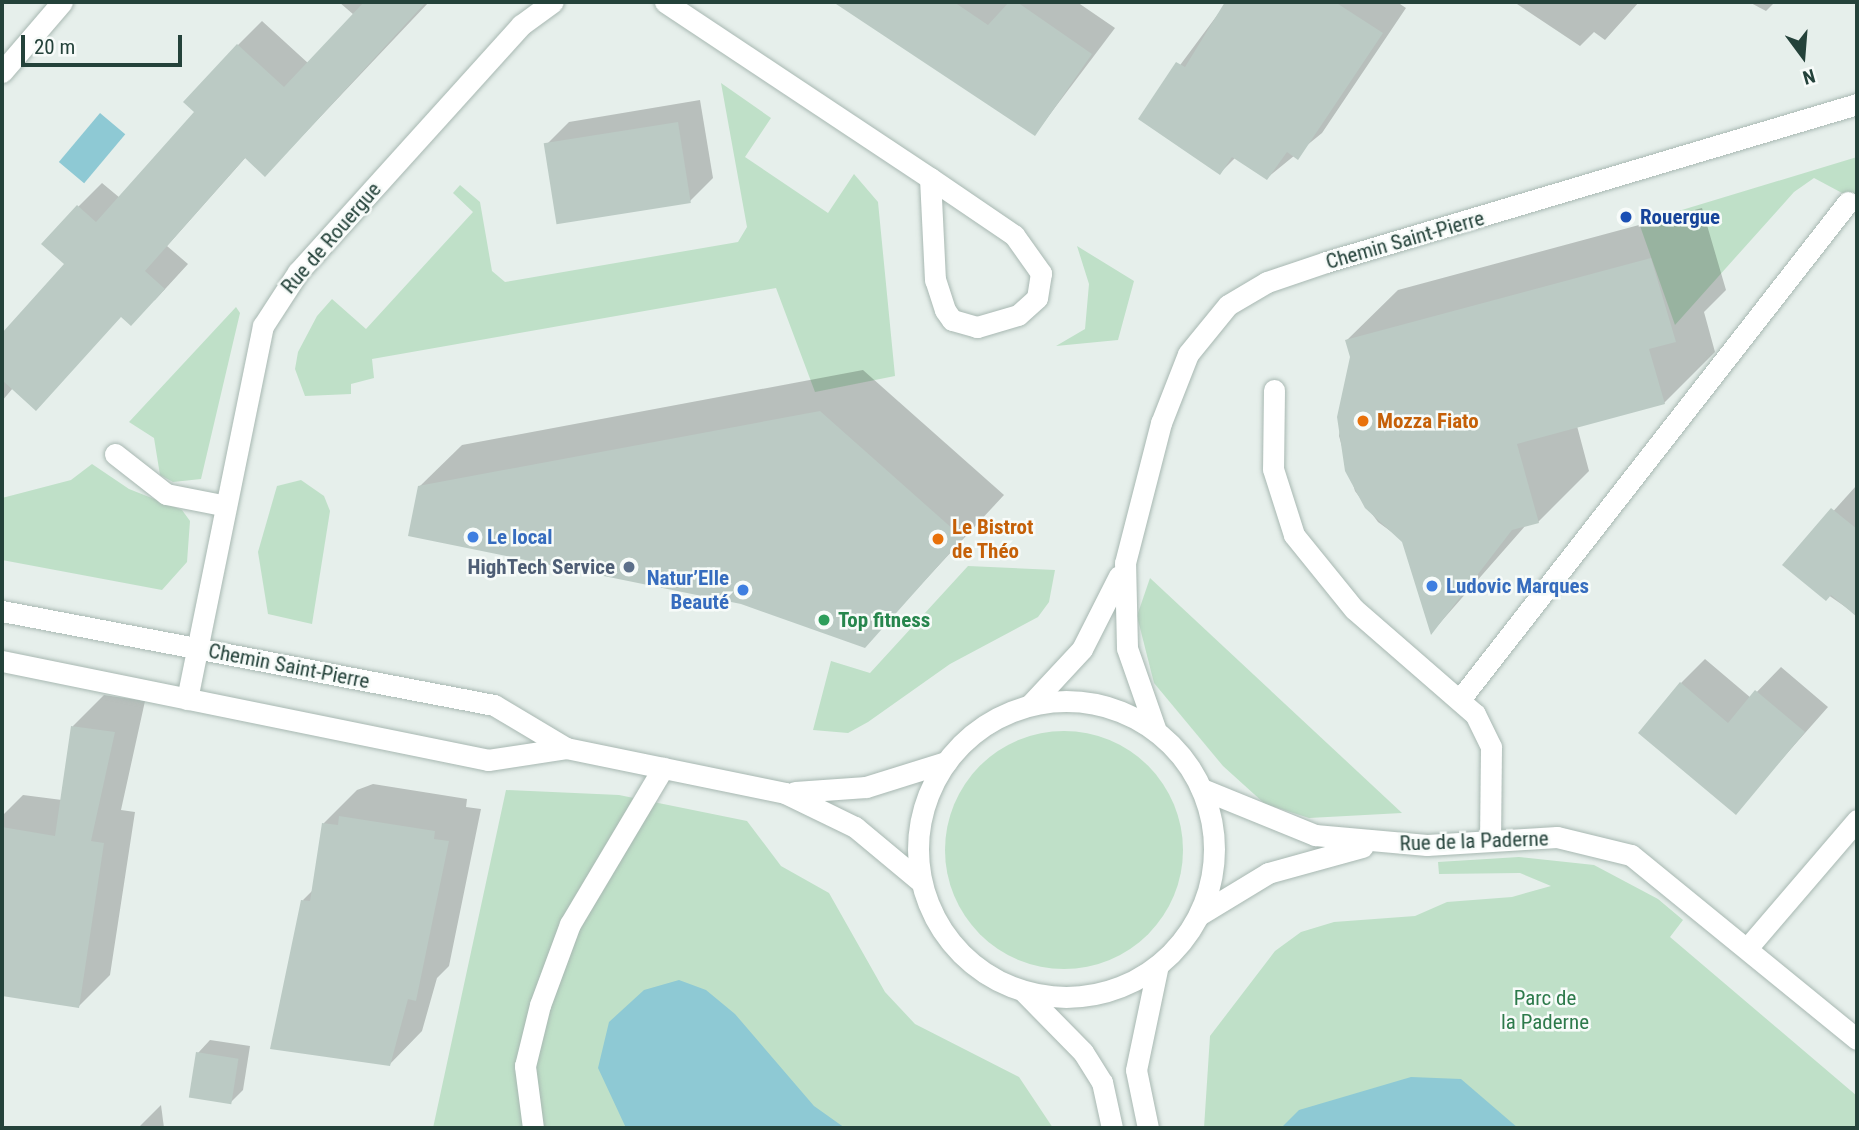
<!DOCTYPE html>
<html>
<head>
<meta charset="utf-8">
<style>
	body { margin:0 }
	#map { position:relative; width:1859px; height:1130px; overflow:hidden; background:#e6efeb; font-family:"Roboto Condensed",sans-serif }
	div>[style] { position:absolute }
	.green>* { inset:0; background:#bfe0c8 }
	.round { border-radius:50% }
	.water>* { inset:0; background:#8ec9d4; transform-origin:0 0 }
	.shadow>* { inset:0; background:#0003 }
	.building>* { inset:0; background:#bbcac4; transform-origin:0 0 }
	.roads { filter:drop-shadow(0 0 2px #a8b8b2) drop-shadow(0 0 2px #a8b8b2) }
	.service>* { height:21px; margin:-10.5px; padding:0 10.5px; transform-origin:10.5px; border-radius:10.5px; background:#fff }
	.minor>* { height:21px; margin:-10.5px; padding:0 10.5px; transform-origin:10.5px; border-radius:10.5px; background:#fff }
	.tertiary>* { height:21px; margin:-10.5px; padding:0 10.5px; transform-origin:10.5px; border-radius:10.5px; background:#fff }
	.secondary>* { height:21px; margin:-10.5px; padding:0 10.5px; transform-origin:10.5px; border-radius:10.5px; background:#fff }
	.secondary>.ring { margin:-10.5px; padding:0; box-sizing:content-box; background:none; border:21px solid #fff; border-radius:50% }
	.dots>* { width:19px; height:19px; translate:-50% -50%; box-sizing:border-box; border:4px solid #f7fbf9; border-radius:50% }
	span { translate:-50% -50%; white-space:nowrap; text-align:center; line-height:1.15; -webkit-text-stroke:5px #f7fbf9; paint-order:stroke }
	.transit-label { font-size:21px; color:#164399; font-weight:700 }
	.left { translate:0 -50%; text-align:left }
	.street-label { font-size:21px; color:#24423a }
	.food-label { font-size:21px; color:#c56008; font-weight:700 }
	.shop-label { font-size:21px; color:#366cbe; font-weight:700 }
	.right { translate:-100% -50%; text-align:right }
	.service-label { font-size:21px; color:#4e5e75; font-weight:700 }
	.leisure-label { font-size:21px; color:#27864d; font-weight:700 }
	.park-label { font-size:21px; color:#2d7a4b }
	.frame { position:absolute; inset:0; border:4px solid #24423a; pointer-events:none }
	.north { position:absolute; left:1768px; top:21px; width:70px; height:70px; -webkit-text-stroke:5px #f7fbf9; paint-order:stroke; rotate:164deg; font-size:19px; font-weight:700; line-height:28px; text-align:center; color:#24423a }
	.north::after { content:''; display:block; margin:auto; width:24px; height:32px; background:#24423a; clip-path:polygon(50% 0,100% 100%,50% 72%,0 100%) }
	.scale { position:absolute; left:21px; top:35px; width:161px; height:32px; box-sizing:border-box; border:4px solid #24423a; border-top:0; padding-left:9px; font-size:21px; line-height:24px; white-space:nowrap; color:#24423a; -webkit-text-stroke:5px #f7fbf9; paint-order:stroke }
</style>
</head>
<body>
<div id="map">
	<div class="green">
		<div style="clip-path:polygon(721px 83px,771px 118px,745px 157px,828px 213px,854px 174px,878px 202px,895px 376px,815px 392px,776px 288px,372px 359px,374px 378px,351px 384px,351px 394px,305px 396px,295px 369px,298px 352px,317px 316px,332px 299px,366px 329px,473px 212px,453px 193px,460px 185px,480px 202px,492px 271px,505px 282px,738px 242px,747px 227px)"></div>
		<div style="clip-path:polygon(1857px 157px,1857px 201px,1814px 178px,1794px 192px,1675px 325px,1639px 223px)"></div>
		<div style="clip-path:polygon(1077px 246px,1134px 281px,1118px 340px,1056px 346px,1085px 329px,1089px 284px)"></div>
		<div style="clip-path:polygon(236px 307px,240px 313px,201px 479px,173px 482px,160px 475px,154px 438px,129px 422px)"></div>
		<div style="clip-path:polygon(92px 464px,129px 489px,182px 510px,190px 521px,187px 562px,162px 590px,2px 560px,2px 498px,71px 480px)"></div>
		<div style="clip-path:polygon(301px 480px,324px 496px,330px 511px,312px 624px,268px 614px,258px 552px,277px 486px)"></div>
		<div style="clip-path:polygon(968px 566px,1055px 570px,1049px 602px,1038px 617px,950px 664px,868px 722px,848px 733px,813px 730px,831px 661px,870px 673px)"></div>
		<div style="clip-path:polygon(1150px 578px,1402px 813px,1309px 818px,1265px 804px,1223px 766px,1154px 683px,1137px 616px)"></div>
		<div class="round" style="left:945px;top:731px;width:238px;height:238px"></div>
		<div style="clip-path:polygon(506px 790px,619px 795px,747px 821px,781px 866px,829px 893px,885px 992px,915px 1024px,1019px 1077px,1053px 1128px,433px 1128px)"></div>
		<div style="clip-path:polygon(1519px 857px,1594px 865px,1658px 899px,1683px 920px,1670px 937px,1857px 1096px,1857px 1128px,1204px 1128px,1210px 1036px,1275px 951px,1301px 932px,1334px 922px,1415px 916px,1447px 902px,1512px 897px,1551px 886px,1520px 873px,1439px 874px,1438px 862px)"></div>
	</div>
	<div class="water">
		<div style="left:100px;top:113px;width:33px;height:64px;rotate:40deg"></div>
		<div style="clip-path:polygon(679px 980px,706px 990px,735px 1014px,814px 1106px,845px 1128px,626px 1128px,598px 1068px,609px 1022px,644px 990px)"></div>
		<div style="clip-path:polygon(1411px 1077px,1461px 1079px,1518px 1128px,1281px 1128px,1299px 1110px)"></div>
	</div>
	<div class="shadow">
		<div style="clip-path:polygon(339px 2px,429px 2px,289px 150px,246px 157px,167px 246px,188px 264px,155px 300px,122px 315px,36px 409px,13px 388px,2px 401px,2px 336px,66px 264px,78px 207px,102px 183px,120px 198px,197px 112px,238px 45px,262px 21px,309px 64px,354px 15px)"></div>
		<div style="clip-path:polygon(845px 2px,1077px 2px,1115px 28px,1035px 134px)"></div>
		<div style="clip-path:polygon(1227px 2px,1397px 2px,1406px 8px,1322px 133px,1267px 178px,1236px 157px,1220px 173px,1140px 119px)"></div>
		<div style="clip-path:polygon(1514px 2px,1639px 2px,1605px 40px,1594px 32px,1580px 46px)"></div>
		<div style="clip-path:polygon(1749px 2px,1775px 2px,1766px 11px)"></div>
		<div style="clip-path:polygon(700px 100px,713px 178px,690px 201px,546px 145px,569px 122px)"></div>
		<div style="clip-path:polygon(1702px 208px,1726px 290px,1704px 312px,1715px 352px,1664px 403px,1577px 426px,1589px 471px,1538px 522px,1526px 525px,1432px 632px,1404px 541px,1378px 522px,1355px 491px,1339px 436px,1351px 357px,1347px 340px,1398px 290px)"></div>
		<div style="clip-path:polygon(863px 370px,1004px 495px,864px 646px,419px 487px,462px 445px)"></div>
		<div style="clip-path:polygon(1856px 486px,1857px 487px,1857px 615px,1785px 565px)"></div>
		<div style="clip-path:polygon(1705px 659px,1751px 698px,1781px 667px,1828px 707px,1735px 812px,1681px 683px)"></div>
		<div style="clip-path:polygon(104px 695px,145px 701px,121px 810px,135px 812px,110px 975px,79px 1006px,2px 994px,2px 816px,23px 795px,62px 800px,73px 726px)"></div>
		<div style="clip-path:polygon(373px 784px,467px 799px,466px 807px,481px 809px,449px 966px,437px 978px,422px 1031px,389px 1065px,303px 900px,313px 890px,324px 823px,357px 790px)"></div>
		<div style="clip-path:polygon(210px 1040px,250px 1046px,243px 1090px,230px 1103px,198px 1053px)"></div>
		<div style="clip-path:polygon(161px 1105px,164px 1128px,138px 1128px)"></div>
	</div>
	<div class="building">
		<div style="clip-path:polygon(364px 2px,426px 2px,265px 177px,245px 158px,145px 271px,165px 289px,131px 326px,121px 317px,36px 411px,2px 380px,2px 333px,64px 264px,41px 244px,77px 205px,96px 222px,194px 112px,183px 102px,237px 44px,284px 87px)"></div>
		<div style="clip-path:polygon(833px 2px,954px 2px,988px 25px,1009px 2px,1017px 2px,1092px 54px,1035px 136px)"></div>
		<div style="clip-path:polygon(1225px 2px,1335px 2px,1383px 33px,1298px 160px,1287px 152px,1267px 180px,1232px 157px,1220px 175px,1138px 119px,1176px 62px,1185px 67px)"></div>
		<div style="left:678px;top:122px;width:82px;height:136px;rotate:81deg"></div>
		<div style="clip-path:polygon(1651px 258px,1676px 342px,1649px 349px,1665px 404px,1517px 444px,1539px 523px,1512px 530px,1431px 635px,1402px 542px,1365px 508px,1345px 471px,1337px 417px,1350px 357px,1345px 340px)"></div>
		<div style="clip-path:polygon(820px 411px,963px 538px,865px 648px,741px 604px,408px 536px,418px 486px)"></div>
		<div style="clip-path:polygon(1831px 508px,1857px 529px,1857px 617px,1831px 595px,1826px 601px,1782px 565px)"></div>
		<div style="clip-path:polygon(1680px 682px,1728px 723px,1755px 690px,1805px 732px,1736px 815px,1638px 733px)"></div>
		<div style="clip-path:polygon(71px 726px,115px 732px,91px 841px,104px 843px,79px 1008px,2px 996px,2px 827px,55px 836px)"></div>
		<div style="clip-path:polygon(339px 816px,435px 831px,434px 839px,449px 841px,416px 1001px,408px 999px,390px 1066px,270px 1049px,301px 900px,310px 901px,322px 823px,338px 825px)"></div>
		<div style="left:196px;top:1052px;width:43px;height:46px;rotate:9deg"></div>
	</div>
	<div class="roads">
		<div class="service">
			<div style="left:1274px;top:390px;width:79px;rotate:90.7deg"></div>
			<div style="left:1273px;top:469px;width:69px;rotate:72.3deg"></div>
			<div style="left:1294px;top:535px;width:95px;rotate:51deg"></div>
			<div style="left:1354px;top:609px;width:160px;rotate:41deg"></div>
			<div style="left:1475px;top:714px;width:37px;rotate:64deg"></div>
			<div style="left:1491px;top:747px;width:90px;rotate:90.6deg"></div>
			<div style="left:115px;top:454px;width:65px;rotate:38.1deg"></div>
			<div style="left:166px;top:494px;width:57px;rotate:11.1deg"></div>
			<div style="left:1461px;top:698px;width:629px;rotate:-52.04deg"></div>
			<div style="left:533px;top:1128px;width:63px;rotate:-97.4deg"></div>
			<div style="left:525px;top:1066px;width:63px;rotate:-76.2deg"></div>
			<div style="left:540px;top:1005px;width:86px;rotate:-69.7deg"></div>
			<div style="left:570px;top:924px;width:182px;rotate:-59.2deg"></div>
		</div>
		<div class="minor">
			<div style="left:665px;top:2px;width:318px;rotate:33.6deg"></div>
			<div style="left:930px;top:178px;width:102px;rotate:34.2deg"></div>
			<div style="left:1014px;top:235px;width:47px;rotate:54.6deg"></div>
			<div style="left:1041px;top:273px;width:25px;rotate:99deg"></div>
			<div style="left:1037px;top:298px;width:25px;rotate:138deg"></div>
			<div style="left:1018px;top:315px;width:43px;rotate:163.7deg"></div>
			<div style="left:977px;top:327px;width:26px;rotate:-164deg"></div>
			<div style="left:952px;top:320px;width:12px;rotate:-125deg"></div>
			<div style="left:945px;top:310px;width:32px;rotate:-108deg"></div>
			<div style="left:935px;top:280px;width:102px;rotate:-92.8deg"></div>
			<div style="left:187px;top:699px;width:381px;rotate:-78.5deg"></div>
			<div style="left:263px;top:326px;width:64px;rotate:-57.1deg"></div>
			<div style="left:298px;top:272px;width:333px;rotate:-47.9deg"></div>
			<div style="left:521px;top:25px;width:39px;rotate:-36deg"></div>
			<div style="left:1202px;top:789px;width:122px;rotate:22.2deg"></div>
			<div style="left:1315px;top:835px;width:112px;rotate:5.1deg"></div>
			<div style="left:1427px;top:845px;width:130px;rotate:-3.5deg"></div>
			<div style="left:1557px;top:837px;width:76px;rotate:13.7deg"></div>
			<div style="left:1631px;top:855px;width:291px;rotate:39.2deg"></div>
			<div style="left:1199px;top:915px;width:81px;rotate:-31.3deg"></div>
			<div style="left:1268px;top:873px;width:98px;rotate:-15.5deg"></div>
			<div style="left:1749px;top:946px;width:166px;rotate:-49.4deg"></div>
		</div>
		<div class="tertiary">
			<div style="left:2px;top:72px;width:92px;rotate:-49.4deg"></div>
			<div style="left:1024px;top:992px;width:84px;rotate:45.5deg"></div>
			<div style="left:1083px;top:1052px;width:36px;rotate:58deg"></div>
			<div style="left:1102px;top:1082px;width:47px;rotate:77.7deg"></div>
			<div style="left:1148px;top:1128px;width:59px;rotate:-101.7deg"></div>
			<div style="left:1136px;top:1070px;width:107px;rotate:-78.2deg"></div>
		</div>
		<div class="secondary">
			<div style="left:2px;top:611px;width:501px;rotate:10.82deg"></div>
			<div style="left:494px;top:705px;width:84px;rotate:30.8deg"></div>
			<div style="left:566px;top:748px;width:224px;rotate:11.6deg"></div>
			<div style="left:785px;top:793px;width:78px;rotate:25.9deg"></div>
			<div style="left:855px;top:827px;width:86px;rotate:39.8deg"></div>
			<div style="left:2px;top:661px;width:496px;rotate:11.5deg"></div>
			<div style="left:488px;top:760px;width:79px;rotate:-8.7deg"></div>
			<div class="ring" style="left:918px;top:701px;width:275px;height:275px"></div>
			<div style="left:1030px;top:705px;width:76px;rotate:-47.1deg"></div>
			<div style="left:1082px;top:649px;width:82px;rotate:-63.1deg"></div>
			<div style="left:1156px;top:731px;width:88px;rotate:-109.3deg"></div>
			<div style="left:1127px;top:648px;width:85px;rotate:-91.3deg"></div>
			<div style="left:1125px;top:563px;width:145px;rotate:-75.6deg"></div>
			<div style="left:1161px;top:423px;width:74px;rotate:-68.6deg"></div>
			<div style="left:1188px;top:354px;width:63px;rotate:-50.8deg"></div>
			<div style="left:1228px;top:305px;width:45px;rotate:-30.5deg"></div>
			<div style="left:1267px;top:282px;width:62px;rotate:-18.7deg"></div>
			<div style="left:1326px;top:262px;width:554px;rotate:-16.57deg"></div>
			<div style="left:795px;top:792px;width:71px;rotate:-4deg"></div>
			<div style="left:866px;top:787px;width:84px;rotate:-17.4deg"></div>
		</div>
	</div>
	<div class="dots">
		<div style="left:1626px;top:217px;background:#1a4fb4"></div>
		<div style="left:1363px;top:421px;background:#e8710a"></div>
		<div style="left:473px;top:537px;background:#3f7fe0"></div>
		<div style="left:938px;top:539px;background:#e8710a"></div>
		<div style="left:629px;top:567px;background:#5c6f8a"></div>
		<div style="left:1432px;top:586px;background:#3f7fe0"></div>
		<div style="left:743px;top:590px;background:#3f7fe0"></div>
		<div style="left:824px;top:620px;background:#2e9e5b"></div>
	</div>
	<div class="transit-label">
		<span class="left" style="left:1640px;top:217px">Rouergue</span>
	</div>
	<div class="street-label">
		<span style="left:331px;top:238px;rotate:-49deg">Rue de Rouergue</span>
		<span style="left:1405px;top:240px;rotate:-16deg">Chemin Saint-Pierre</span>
		<span style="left:289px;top:666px;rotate:11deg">Chemin Saint-Pierre</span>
		<span style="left:1474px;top:841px;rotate:-2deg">Rue de la Paderne</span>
	</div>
	<div class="food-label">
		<span class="left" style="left:1377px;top:421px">Mozza Fiato</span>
		<span class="left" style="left:952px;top:539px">Le Bistrot<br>de Théo</span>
	</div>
	<div class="shop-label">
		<span class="left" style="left:487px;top:537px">Le local</span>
		<span class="right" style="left:729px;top:590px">Natur’Elle<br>Beauté</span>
		<span class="left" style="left:1446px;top:586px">Ludovic Marques</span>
	</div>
	<div class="service-label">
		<span class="right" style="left:615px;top:567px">HighTech Service</span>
	</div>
	<div class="leisure-label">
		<span class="left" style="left:838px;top:620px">Top fitness</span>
	</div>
	<div class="park-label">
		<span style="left:1545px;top:1010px">Parc de<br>la Paderne</span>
	</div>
	<div class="frame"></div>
	<div class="north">N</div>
	<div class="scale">20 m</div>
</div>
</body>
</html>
